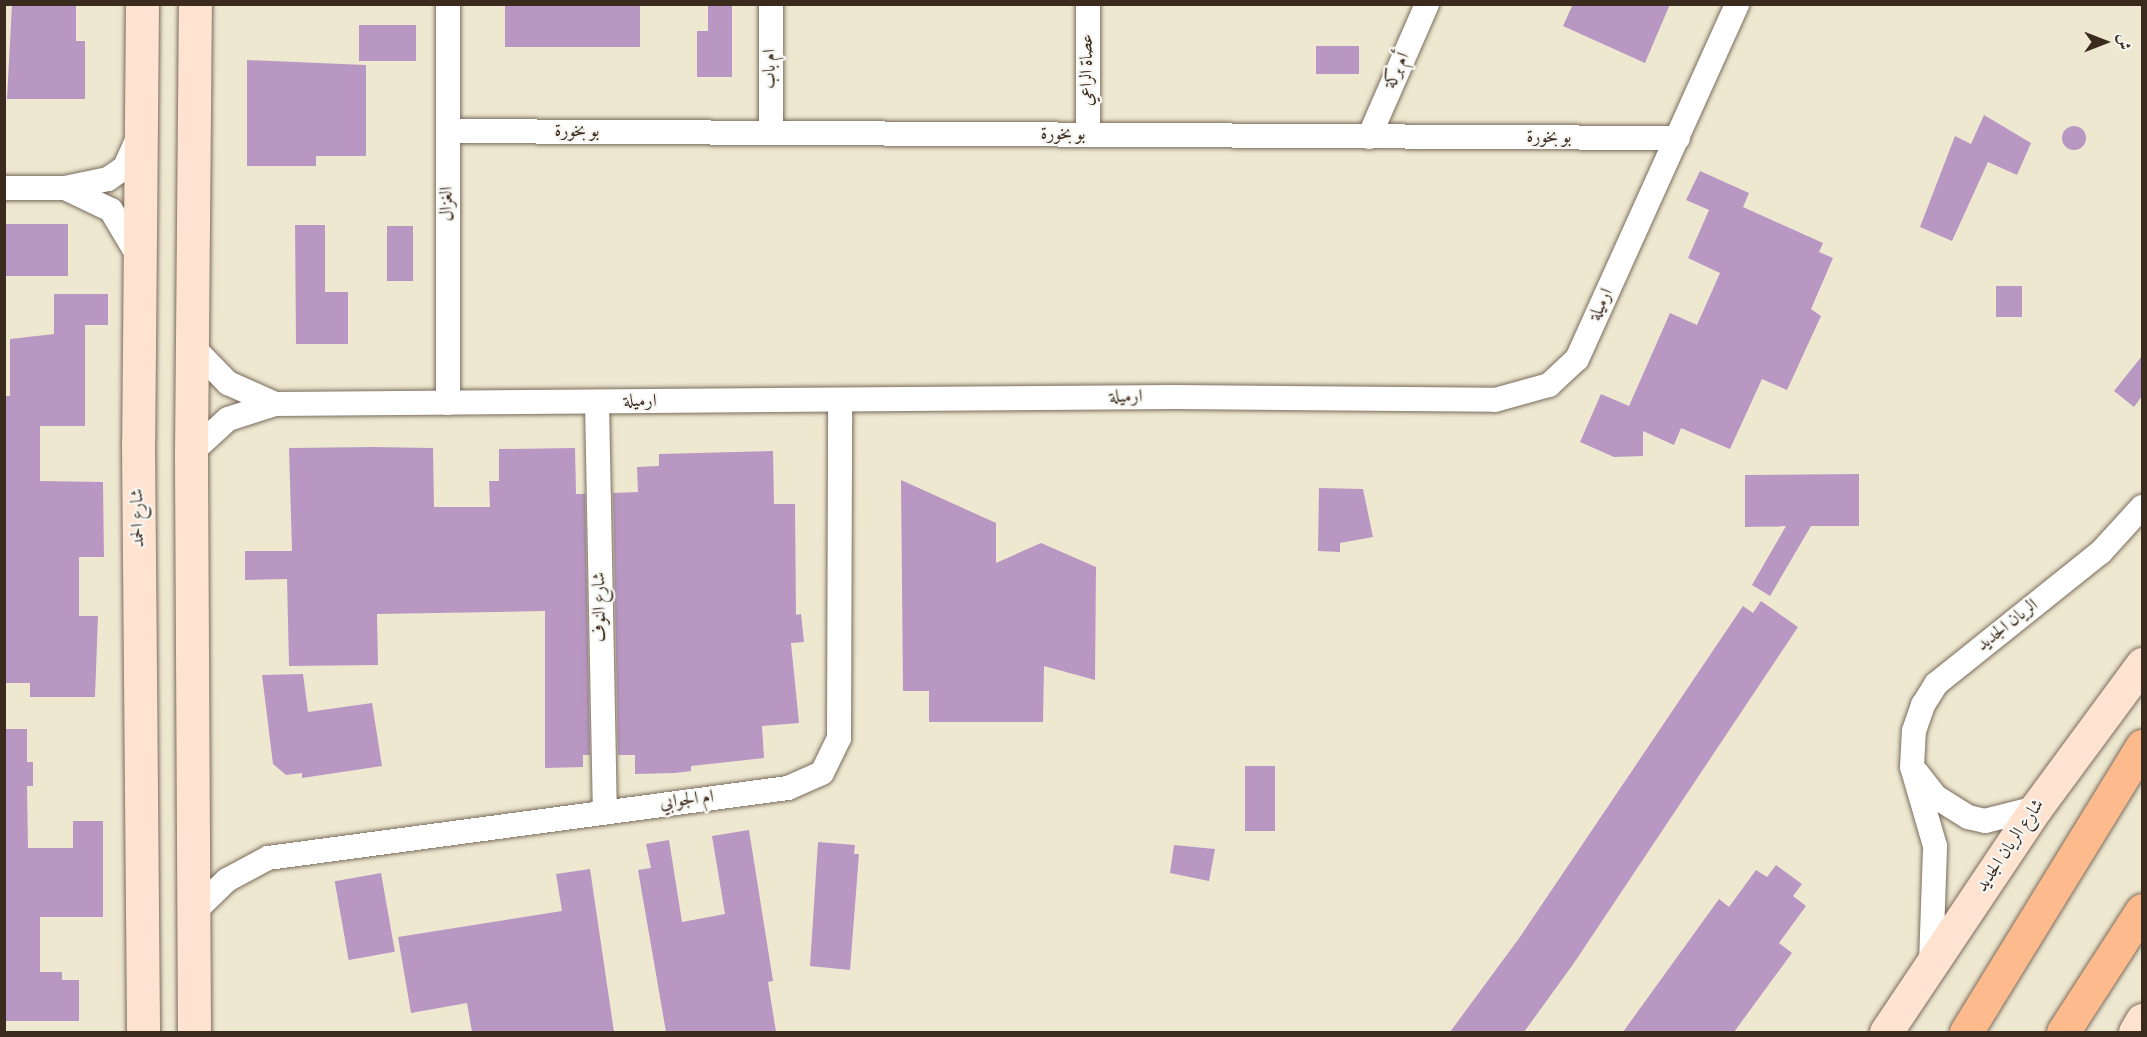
<!DOCTYPE html>
<html>
<head>
<meta charset="utf-8">
<style>
	body { margin:0 }
	#map { position:relative; width:2147px; height:1037px; overflow:hidden; background:#efe8d1; font-family:Vollkorn,Amiri,serif }
	div>[style] { position:absolute }
	.building>* { inset:0; background:#b898c3; transform-origin:0 0 }
	.round { border-radius:50% }
	.roads { filter:drop-shadow(0 0 2px #7a6c5d) drop-shadow(0 0 2px #7a6c5d) }
	.street>* { height:24px; margin:-12px; padding:0 12px; transform-origin:12px; border-radius:12px; background:#fff }
	.secondary>* { height:33px; margin:-16.5px; padding:0 16.5px; transform-origin:16.5px; border-radius:16.5px; background:#fee3d1 }
	.highway>* { height:33px; margin:-16.5px; padding:0 16.5px; transform-origin:16.5px; border-radius:16.5px; background:#fcba8d }
	span { translate:-50% -50%; white-space:nowrap; text-align:center; line-height:1.15; -webkit-text-stroke:4.5px #f6f6f2; paint-order:stroke }
	.street-label { font-size:18px; color:#3b2a1e }
	.frame { position:absolute; inset:0; border:6px solid #3b2a1e; pointer-events:none }
	.north { position:absolute; left:2075px; top:12px; width:60px; height:60px; -webkit-text-stroke:4px #f6f6f2; paint-order:stroke; rotate:90deg; font-size:16px; font-weight:700; line-height:24px; text-align:center; color:#3b2a1e }
	.north::after { content:''; display:block; margin:auto; width:21px; height:27px; background:#3b2a1e; clip-path:polygon(50% 0,100% 100%,50% 72%,0 100%) }
</style>
</head>
<body>
<div id="map">
	<div class="building">
		<div style="clip-path:polygon(12px 4px,76px 4px,76px 41px,85px 41px,85px 99px,7px 99px)"></div>
		<div style="left:505px;top:4px;width:135px;height:43px"></div>
		<div style="clip-path:polygon(708px 4px,732px 4px,732px 77px,697px 77px,697px 31px,708px 31px)"></div>
		<div style="clip-path:polygon(1573px 4px,1670px 4px,1645px 63px,1563px 26px)"></div>
		<div style="left:359px;top:25px;width:57px;height:36px"></div>
		<div style="left:1316px;top:46px;width:43px;height:28px"></div>
		<div style="clip-path:polygon(247px 60px,366px 65px,366px 156px,316px 156px,316px 166px,247px 166px)"></div>
		<div style="clip-path:polygon(1984px 115px,2031px 143px,2017px 175px,1988px 162px,1952px 241px,1920px 227px,1955px 136px,1971px 144px)"></div>
		<div class="round" style="left:2062px;top:126px;width:24px;height:24px"></div>
		<div style="clip-path:polygon(1700px 171px,1749px 193px,1743px 207px,1823px 243px,1819px 252px,1833px 258px,1811px 309px,1821px 316px,1787px 390px,1762px 379px,1730px 449px,1681px 428px,1674px 445px,1643px 431px,1643px 456px,1614px 457px,1580px 442px,1601px 394px,1629px 406px,1670px 313px,1697px 325px,1720px 273px,1688px 258px,1709px 210px,1686px 200px)"></div>
		<div style="left:4px;top:224px;width:64px;height:52px"></div>
		<div style="clip-path:polygon(295px 225px,325px 225px,325px 292px,348px 292px,348px 344px,296px 344px)"></div>
		<div style="left:387px;top:226px;width:26px;height:55px"></div>
		<div style="left:1996px;top:286px;width:26px;height:31px"></div>
		<div style="clip-path:polygon(54px 294px,108px 294px,108px 325px,85px 325px,85px 426px,40px 426px,40px 481px,103px 482px,104px 557px,79px 557px,79px 616px,98px 616px,95px 697px,30px 697px,30px 683px,4px 683px,4px 396px,10px 396px,10px 339px,54px 334px)"></div>
		<div style="clip-path:polygon(2142px 356px,2142px 396px,2134px 407px,2114px 391px)"></div>
		<div style="clip-path:polygon(373px 447px,433px 448px,434px 507px,490px 507px,489px 481px,499px 481px,499px 449px,575px 448px,576px 494px,585px 494px,590px 755px,583px 755px,583px 767px,545px 768px,545px 611px,377px 614px,378px 665px,289px 666px,287px 579px,245px 580px,245px 551px,292px 551px,289px 448px)"></div>
		<div style="clip-path:polygon(773px 451px,774px 504px,795px 504px,796px 615px,801px 614px,804px 642px,791px 643px,799px 723px,762px 726px,764px 758px,691px 766px,691px 771px,675px 773px,635px 774px,635px 755px,618px 755px,613px 493px,638px 492px,637px 467px,659px 466px,659px 454px)"></div>
		<div style="clip-path:polygon(1859px 474px,1859px 526px,1811px 526px,1770px 596px,1752px 585px,1786px 526px,1745px 527px,1745px 475px)"></div>
		<div style="clip-path:polygon(901px 480px,996px 523px,996px 563px,1041px 543px,1096px 567px,1095px 680px,1044px 666px,1043px 722px,929px 722px,929px 691px,903px 691px)"></div>
		<div style="clip-path:polygon(1319px 488px,1363px 489px,1373px 537px,1340px 543px,1340px 552px,1318px 551px)"></div>
		<div style="clip-path:polygon(1761px 601px,1798px 627px,1574px 963px,1524px 1032px,1450px 1032px,1520px 937px,1743px 606px,1753px 613px)"></div>
		<div style="clip-path:polygon(303px 674px,308px 712px,372px 703px,382px 766px,302px 778px,302px 773px,286px 775px,273px 764px,262px 675px)"></div>
		<div style="clip-path:polygon(4px 729px,27px 729px,27px 762px,33px 762px,33px 786px,27px 786px,28px 848px,73px 848px,73px 821px,103px 821px,103px 917px,40px 917px,40px 972px,62px 972px,62px 980px,79px 980px,79px 1021px,4px 1021px)"></div>
		<div style="left:1245px;top:766px;width:30px;height:65px"></div>
		<div style="clip-path:polygon(749px 830px,773px 981px,768px 982px,776px 1032px,666px 1032px,638px 870px,651px 868px,646px 844px,669px 840px,682px 922px,725px 914px,712px 836px)"></div>
		<div style="clip-path:polygon(818px 842px,855px 845px,854px 854px,859px 854px,850px 970px,810px 966px)"></div>
		<div style="clip-path:polygon(1174px 845px,1215px 849px,1209px 881px,1170px 873px)"></div>
		<div style="clip-path:polygon(1776px 865px,1802px 884px,1793px 896px,1806px 906px,1779px 943px,1792px 953px,1734px 1032px,1623px 1032px,1719px 899px,1729px 907px,1756px 870px,1767px 877px)"></div>
		<div style="clip-path:polygon(590px 869px,614px 1032px,472px 1032px,467px 1003px,411px 1013px,398px 937px,562px 911px,556px 874px)"></div>
		<div style="left:381px;top:873px;width:80px;height:47px;rotate:80deg"></div>
	</div>
	<div class="roads">
		<div class="street">
			<div style="left:448px;top:4px;width:399px;rotate:90deg"></div>
			<div style="left:771px;top:4px;width:129px;rotate:90deg"></div>
			<div style="left:448px;top:131px;width:1230px;rotate:0.33deg"></div>
			<div style="left:1088px;top:135px;width:131px;rotate:-90deg"></div>
			<div style="left:1369px;top:137px;width:145px;rotate:-66.4deg"></div>
			<div style="left:4px;top:188px;width:61px"></div>
			<div style="left:65px;top:188px;width:44px;rotate:-11.8deg"></div>
			<div style="left:108px;top:179px;width:21px;rotate:-35deg"></div>
			<div style="left:125px;top:167px;width:32px;rotate:-66deg"></div>
			<div style="left:65px;top:188px;width:51px;rotate:25.6deg"></div>
			<div style="left:111px;top:210px;width:55px;rotate:59.2deg"></div>
			<div style="left:192px;top:346px;width:52px;rotate:45.8deg"></div>
			<div style="left:228px;top:383px;width:51px;rotate:24.1deg"></div>
			<div style="left:597px;top:402px;width:409px;rotate:88.9deg"></div>
			<div style="left:191px;top:453px;width:50px;rotate:-42.6deg"></div>
			<div style="left:228px;top:419px;width:49px;rotate:-17.7deg"></div>
			<div style="left:275px;top:404px;width:900px;rotate:-0.45deg"></div>
			<div style="left:1175px;top:397px;width:320px;rotate:0.5deg"></div>
			<div style="left:1495px;top:400px;width:56px;rotate:-15.5deg"></div>
			<div style="left:1549px;top:385px;width:38px;rotate:-43deg"></div>
			<div style="left:1577px;top:359px;width:389px;rotate:-65.7deg"></div>
			<div style="left:1917px;top:773px;width:31px;rotate:52deg"></div>
			<div style="left:1936px;top:797px;width:38px;rotate:32deg"></div>
			<div style="left:1968px;top:817px;width:17px;rotate:13deg"></div>
			<div style="left:1985px;top:821px;width:53px;rotate:-14.3deg"></div>
			<div style="left:194px;top:912px;width:46px;rotate:-44.1deg"></div>
			<div style="left:227px;top:880px;width:47px;rotate:-28.2deg"></div>
			<div style="left:268px;top:858px;width:525px;rotate:-7.67deg"></div>
			<div style="left:788px;top:788px;width:37px;rotate:-24deg"></div>
			<div style="left:822px;top:773px;width:39px;rotate:-64deg"></div>
			<div style="left:839px;top:738px;width:337px;rotate:-89.8deg"></div>
			<div style="left:1931px;top:963px;width:117px;rotate:-88deg"></div>
			<div style="left:1935px;top:846px;width:82px;rotate:-106.2deg"></div>
			<div style="left:1912px;top:767px;width:36px;rotate:-87deg"></div>
			<div style="left:1914px;top:731px;width:28px;rotate:-71deg"></div>
			<div style="left:1923px;top:705px;width:25px;rotate:-58deg"></div>
			<div style="left:1936px;top:684px;width:211px;rotate:-38.7deg"></div>
			<div style="left:2101px;top:552px;width:61px;rotate:-47.7deg"></div>
		</div>
		<div class="secondary">
			<div style="left:142px;top:4px;width:438px;rotate:90.5deg"></div>
			<div style="left:138px;top:442px;width:590px;rotate:89.51deg"></div>
			<div style="left:194px;top:1032px;width:579px;rotate:-90.3deg"></div>
			<div style="left:191px;top:453px;width:449px;rotate:-89.5deg"></div>
			<div style="left:1886px;top:1032px;width:270px;rotate:-56.2deg"></div>
			<div style="left:2036px;top:808px;width:179px;rotate:-53.6deg"></div>
			<div style="left:2135px;top:1032px;width:14px;rotate:-60deg"></div>
		</div>
		<div class="highway">
			<div style="left:1966px;top:1032px;width:336px;rotate:-58.4deg"></div>
			<div style="left:2063px;top:1032px;width:145px;rotate:-57.1deg"></div>
		</div>
	</div>
	<div class="street-label">
		<span style="left:771px;top:69px;rotate:-90deg">ام باب</span>
		<span style="left:1088px;top:70px;rotate:-90deg">عصاة الراعي</span>
		<span style="left:1398px;top:71px;rotate:-66deg">أم بركة</span>
		<span style="left:577px;top:132px">بو بخورة</span>
		<span style="left:1063px;top:135px">بو بخورة</span>
		<span style="left:1549px;top:138px">بو بخورة</span>
		<span style="left:448px;top:204px;rotate:-90deg">الغزال</span>
		<span style="left:1602px;top:305px;rotate:-65deg">ارميلة</span>
		<span style="left:1126px;top:398px;rotate:-1deg">ارميلة</span>
		<span style="left:640px;top:402px">ارميلة</span>
		<span style="left:139px;top:518px;rotate:-91deg">شارع الحمد</span>
		<span style="left:601px;top:607px;rotate:-91deg">شارع النوف</span>
		<span style="left:2008px;top:626px;rotate:-38deg">الريان الجديد</span>
		<span style="left:687px;top:801px;rotate:-7deg">ام الجوابي</span>
		<span style="left:2011px;top:846px;rotate:-56deg">شارع الريان الجديد</span>
	</div>
	<div class="frame"></div>
	<div class="north">ش</div>
</div>
</body>
</html>
